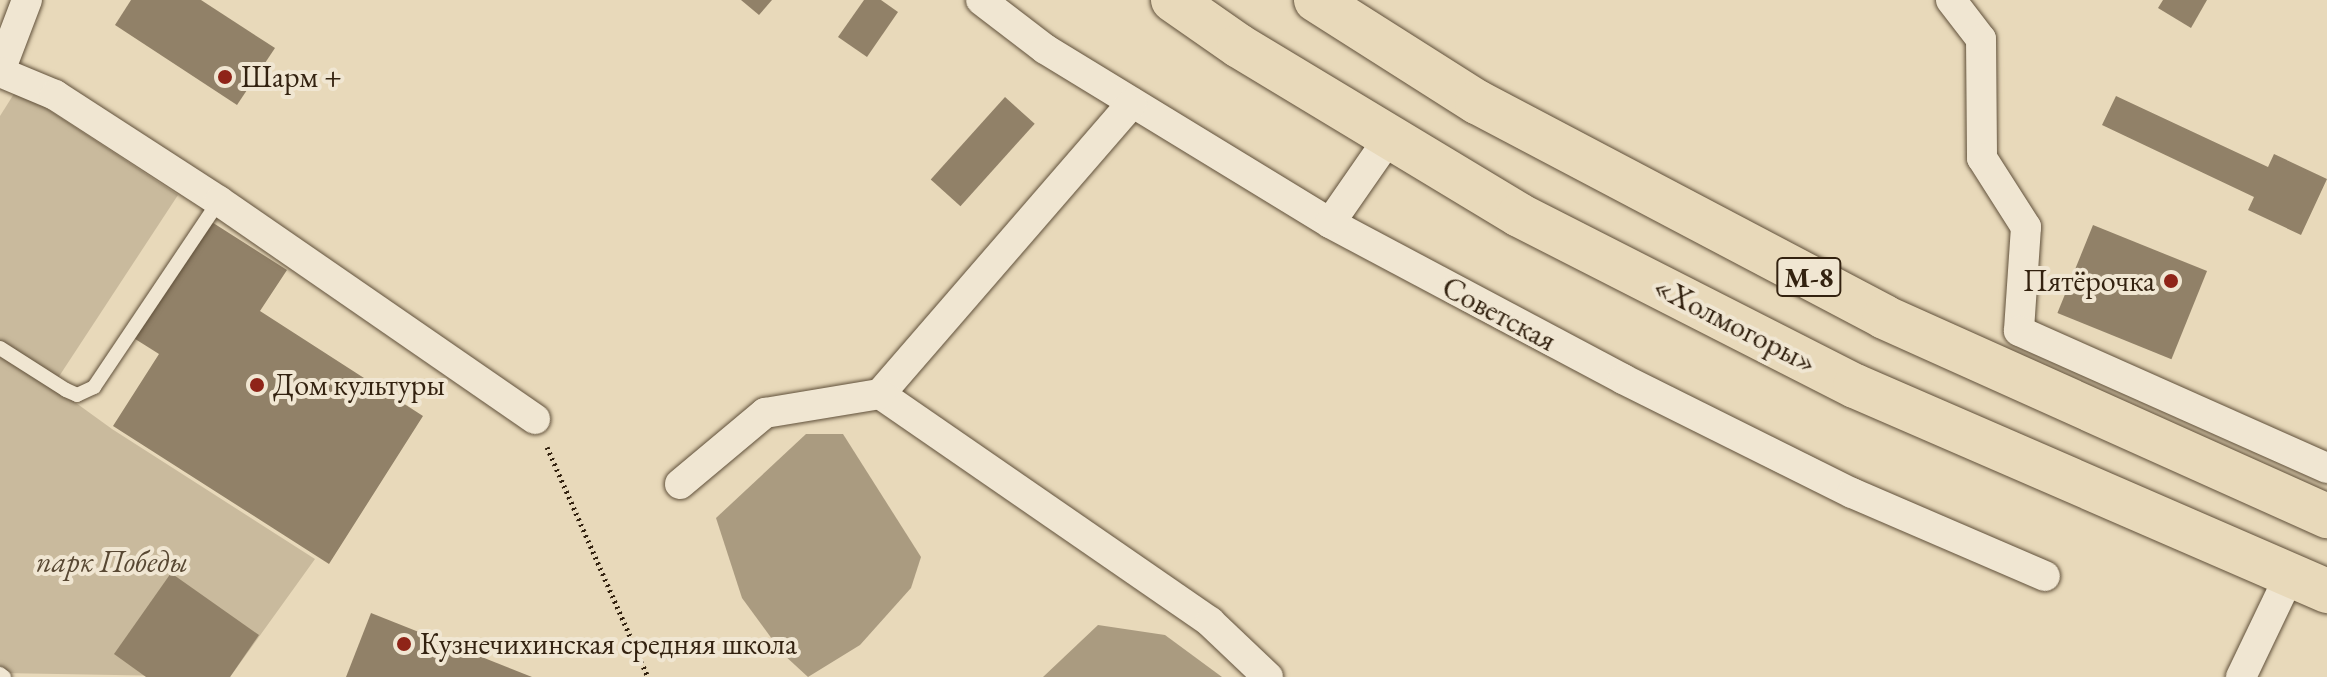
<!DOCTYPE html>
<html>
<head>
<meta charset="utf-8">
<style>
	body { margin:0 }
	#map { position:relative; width:2327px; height:677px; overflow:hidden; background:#e8d9ba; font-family:"EB Garamond",serif }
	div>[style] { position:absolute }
	.green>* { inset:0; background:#c9ba9d }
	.water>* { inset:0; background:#aa9b80 }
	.building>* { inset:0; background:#918168; transform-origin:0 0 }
	.path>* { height:5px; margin-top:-2.5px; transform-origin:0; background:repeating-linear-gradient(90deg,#332210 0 2px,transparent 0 6px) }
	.roads { filter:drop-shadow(0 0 2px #60503a) drop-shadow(0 0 2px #60503a) }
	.service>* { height:14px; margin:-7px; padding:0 7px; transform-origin:7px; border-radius:7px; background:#f0e6d2 }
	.minor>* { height:30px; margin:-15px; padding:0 15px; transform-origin:15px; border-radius:15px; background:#f0e6d2 }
	.trunk>* { height:44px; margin:-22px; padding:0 22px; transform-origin:22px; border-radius:22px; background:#e8d9ba }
	.dots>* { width:22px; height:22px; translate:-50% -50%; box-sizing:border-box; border:4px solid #f0e6d2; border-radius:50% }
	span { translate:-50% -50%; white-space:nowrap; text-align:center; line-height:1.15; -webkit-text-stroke:8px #f0e6d2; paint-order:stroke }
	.shield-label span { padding:2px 6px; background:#f0e6d2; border:2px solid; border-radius:6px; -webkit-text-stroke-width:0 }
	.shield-label { font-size:28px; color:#332210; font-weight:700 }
	.poi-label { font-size:30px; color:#332210 }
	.left { translate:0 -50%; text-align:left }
	.right { translate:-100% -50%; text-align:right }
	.street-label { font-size:30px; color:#332210 }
	.park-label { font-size:30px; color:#584833; font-style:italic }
</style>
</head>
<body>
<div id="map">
	<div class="green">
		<div style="clip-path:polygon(17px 89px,178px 195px,56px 381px,0 344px,0 116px)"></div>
		<div style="clip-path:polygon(0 348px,112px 429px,315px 559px,230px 677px,0 673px)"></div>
	</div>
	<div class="water">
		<div style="clip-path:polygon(806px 434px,843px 434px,921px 557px,911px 588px,860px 645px,808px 677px,783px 654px,742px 598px,716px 518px)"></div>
		<div style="clip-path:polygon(1098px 625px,1165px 635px,1222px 677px,1043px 677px)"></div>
	</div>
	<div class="building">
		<div style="clip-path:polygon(131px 0,201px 0,275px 48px,237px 105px,115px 25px)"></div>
		<div style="clip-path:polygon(741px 0,772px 0,759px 15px)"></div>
		<div style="clip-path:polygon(864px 0,881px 0,898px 12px,867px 57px,838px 37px)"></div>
		<div style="clip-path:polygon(2163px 0,2207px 0,2191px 28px,2158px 8px)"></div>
		<div style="clip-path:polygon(2116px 96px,2268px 167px,2274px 154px,2327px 179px,2301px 235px,2248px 210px,2254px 197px,2102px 125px)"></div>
		<div style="left:1005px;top:97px;width:40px;height:111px;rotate:42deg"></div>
		<div style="clip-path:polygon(207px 219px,287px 270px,260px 311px,423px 416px,329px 564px,113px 426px,159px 354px,132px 337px)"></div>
		<div style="left:2093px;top:225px;width:123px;height:95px;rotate:22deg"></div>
		<div style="clip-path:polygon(171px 573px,259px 635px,230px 677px,146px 677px,114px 654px)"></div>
		<div style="clip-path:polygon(371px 613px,532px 677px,346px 677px)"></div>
	</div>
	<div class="path">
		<div style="left:547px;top:447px;width:251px;rotate:66.3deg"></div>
	</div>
	<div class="roads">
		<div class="service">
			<div style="left:0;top:348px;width:78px;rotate:32.5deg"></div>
			<div style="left:66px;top:390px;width:12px;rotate:24deg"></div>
			<div style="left:77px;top:395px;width:19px;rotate:-25deg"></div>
			<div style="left:94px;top:387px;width:224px;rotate:-56.1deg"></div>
			<div style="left:0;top:674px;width:5px;rotate:37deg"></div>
		</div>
		<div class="minor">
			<div style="left:981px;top:0;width:81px;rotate:37.4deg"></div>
			<div style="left:1045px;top:49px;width:334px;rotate:31.4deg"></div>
			<div style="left:1330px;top:223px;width:332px;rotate:28deg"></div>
			<div style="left:1623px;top:379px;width:256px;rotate:26.5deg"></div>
			<div style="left:1852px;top:493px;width:210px;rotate:23.3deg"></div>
			<div style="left:1951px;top:0;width:49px;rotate:52.4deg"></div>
			<div style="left:1981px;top:39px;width:119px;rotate:89.5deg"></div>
			<div style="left:1982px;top:158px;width:82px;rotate:57.5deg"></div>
			<div style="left:2026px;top:227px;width:104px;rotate:93.9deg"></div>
			<div style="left:2019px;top:331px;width:337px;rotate:24deg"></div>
			<div style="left:0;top:71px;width:76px;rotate:-69.2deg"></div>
			<div style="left:0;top:72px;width:60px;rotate:22.7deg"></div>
			<div style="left:55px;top:95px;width:195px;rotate:32.9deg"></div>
			<div style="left:219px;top:201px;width:384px;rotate:34.6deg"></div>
			<div style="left:1132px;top:103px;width:385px;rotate:130.9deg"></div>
			<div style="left:880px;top:394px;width:401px;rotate:34.6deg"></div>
			<div style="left:1210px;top:622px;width:80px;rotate:43.5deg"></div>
			<div style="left:1330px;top:223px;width:103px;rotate:-55.2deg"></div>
			<div style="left:680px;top:484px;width:111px;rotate:-39.9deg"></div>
			<div style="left:765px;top:413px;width:117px;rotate:-9.4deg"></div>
			<div style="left:2241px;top:677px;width:111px;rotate:-64.4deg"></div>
		</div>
		<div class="trunk">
			<div style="left:1173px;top:0;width:80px;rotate:34.9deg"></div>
			<div style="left:1239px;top:46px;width:327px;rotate:31.1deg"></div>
			<div style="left:1519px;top:215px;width:377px;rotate:27deg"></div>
			<div style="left:1855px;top:386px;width:515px;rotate:23.48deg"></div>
			<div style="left:1316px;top:0;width:191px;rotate:32.4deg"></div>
			<div style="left:1477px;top:102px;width:460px;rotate:27.8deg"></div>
			<div style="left:1884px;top:317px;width:486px;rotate:24.2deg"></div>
		</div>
	</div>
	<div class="dots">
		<div style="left:225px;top:77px;background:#8f2418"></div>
		<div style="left:2171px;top:281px;background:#8f2418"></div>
		<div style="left:257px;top:385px;background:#8f2418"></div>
		<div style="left:404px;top:644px;background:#8f2418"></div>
	</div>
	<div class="shield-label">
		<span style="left:1809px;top:277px">М-8</span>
	</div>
	<div class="poi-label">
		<span class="left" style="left:241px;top:77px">Шарм +</span>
		<span class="right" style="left:2155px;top:281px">Пятёрочка</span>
		<span class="left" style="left:273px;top:385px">Дом культуры</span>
		<span class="left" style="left:420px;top:644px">Кузнечихинская средняя школа</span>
	</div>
	<div class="street-label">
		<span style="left:1499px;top:314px;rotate:28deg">Советская</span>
		<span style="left:1735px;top:325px;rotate:27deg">«Холмогоры»</span>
	</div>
	<div class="park-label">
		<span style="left:112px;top:562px">парк Победы</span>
	</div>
</div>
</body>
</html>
